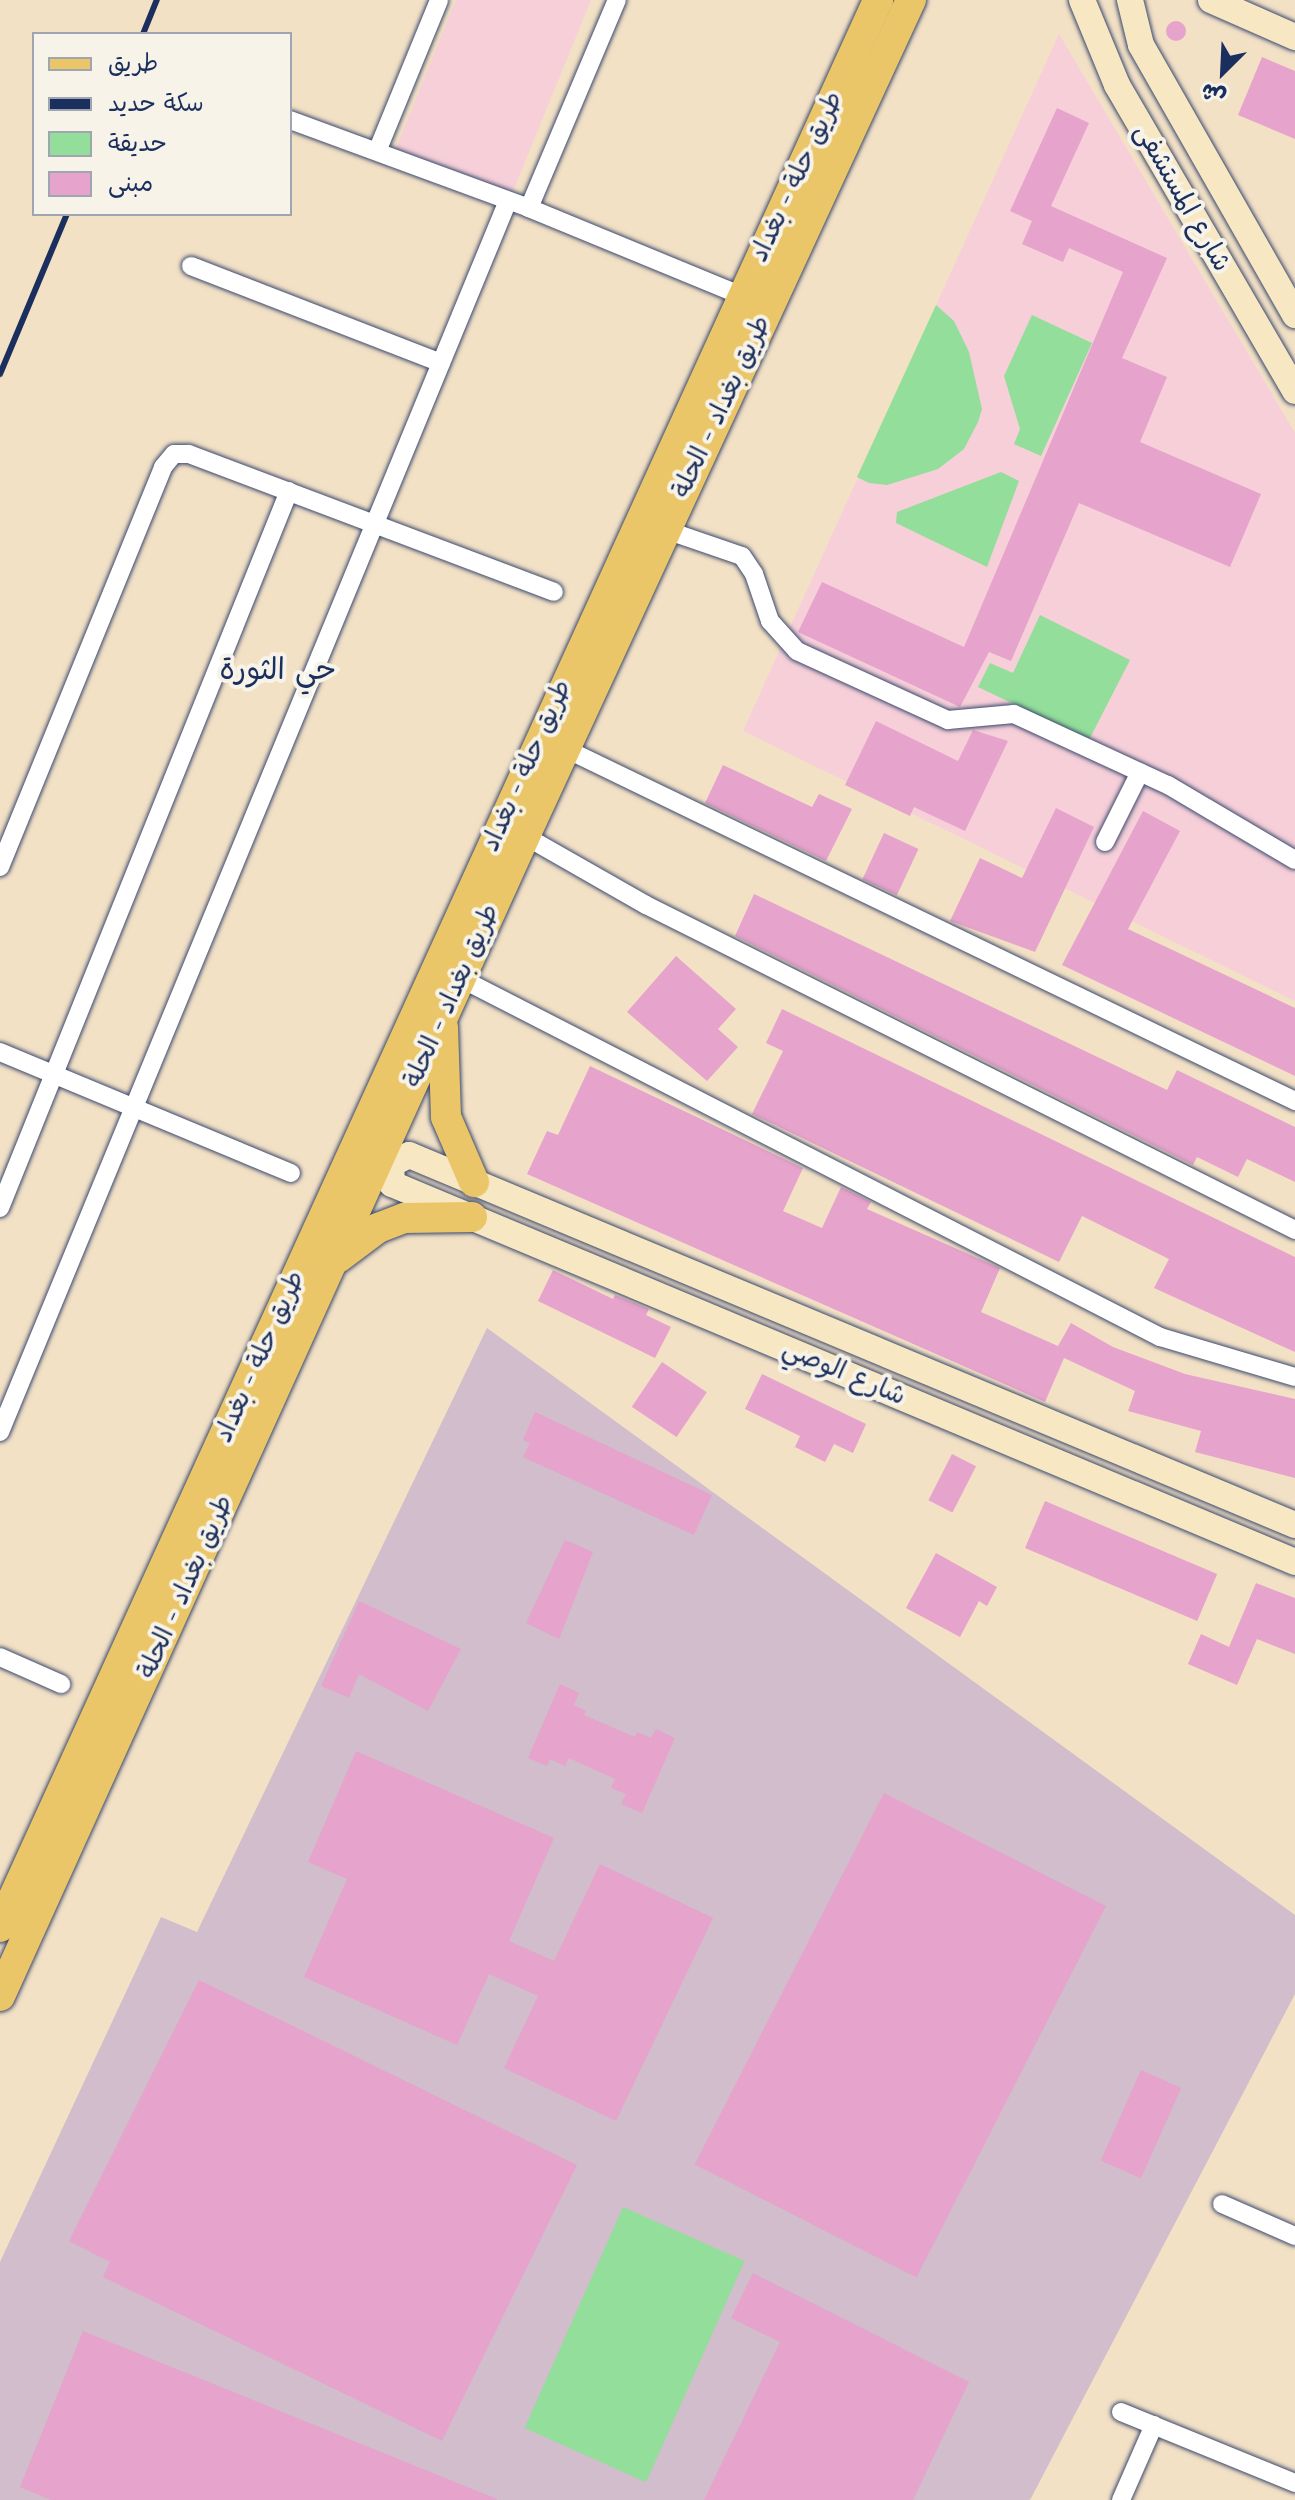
<!DOCTYPE html>
<html>
<head>
<meta charset="utf-8">
<style>
	body { margin:0 }
	#map { position:relative; width:1295px; height:2500px; overflow:hidden; background:#f3e1c6; font-family:"Comic Neue","Playpen Sans Arabic",sans-serif }
	div>[style] { position:absolute }
	.built>* { inset:0; background:#f6cfd9 }
	.industrial>* { inset:0; background:#d1bdcb }
	.green>* { inset:0; background:#93de9a; transform-origin:0 0 }
	.building>* { inset:0; background:#e6a3cb; transform-origin:0 0 }
	.round { border-radius:50% }
	.roads { filter:drop-shadow(0 0 2px #3b4a6e) drop-shadow(0 0 2px #3b4a6e) }
	.street>* { height:18px; margin:-9px; padding:0 9px; transform-origin:9px; border-radius:9px; background:#fff }
	.secondary>* { height:26px; margin:-13px; padding:0 13px; transform-origin:13px; border-radius:13px; background:#f7e8c3 }
	.primary>* { height:30px; margin:-15px; padding:0 15px; transform-origin:15px; border-radius:15px; background:#eac669 }
	.rail>* { height:6px; margin:-3px; padding:0 3px; transform-origin:3px; border-radius:3px; background:#1b2f5e }
	span { translate:-50% -50%; white-space:nowrap; text-align:center; line-height:1.15; -webkit-text-stroke:8px #f7f3e8; paint-order:stroke }
	.street-label { font-size:26px; color:#1b2f5e }
	.quarter-label { font-size:30px; color:#1b2f5e }
	.legend { position:absolute; left:32px; top:32px; width:260px; height:184px; box-sizing:border-box; background:#f7f3e8; border:2px solid #9fa5b1; margin:0; padding:10px 14px; list-style:none; font-size:24px; color:#1b2f5e }
	.legend li { display:flex; align-items:center; gap:16px; height:40px }
	.legend b { width:40px; border:2px solid #9fa5b1 }
	.north { position:absolute; left:1183px; top:32px; width:80px; height:80px; -webkit-text-stroke:6px #f7f3e8; paint-order:stroke; rotate:204deg; font-size:22px; font-weight:700; line-height:32px; text-align:center; color:#1b2f5e }
	.north::after { content:''; display:block; margin:auto; width:28px; height:36px; background:#1b2f5e; clip-path:polygon(50% 0,100% 100%,50% 72%,0 100%) }
</style>
</head>
<body>
<div id="map">
	<div class="built">
		<div style="clip-path:polygon(456px 0,591px 0,511px 196px,395px 151px)"></div>
		<div style="clip-path:polygon(1059px 34px,1295px 433px,1295px 1001px,743px 731px)"></div>
	</div>
	<div class="industrial">
		<div style="clip-path:polygon(487px 1328px,1295px 1915px,1295px 1994px,1030px 2500px,0 2500px,0 2262px,161px 1917px,197px 1932px)"></div>
	</div>
	<div class="green">
		<div style="clip-path:polygon(936px 305px,954px 321px,969px 352px,982px 409px,978px 422px,964px 449px,938px 469px,887px 485px,869px 483px,857px 477px)"></div>
		<div style="clip-path:polygon(1032px 315px,1092px 343px,1041px 456px,1014px 444px,1020px 429px,1004px 376px)"></div>
		<div style="clip-path:polygon(1001px 472px,1019px 481px,987px 567px,896px 523px,897px 512px)"></div>
		<div style="clip-path:polygon(1040px 615px,1130px 660px,1089px 740px,978px 687px,990px 663px,1013px 673px)"></div>
		<div style="left:623px;top:2207px;width:133px;height:242px;rotate:24deg"></div>
	</div>
	<div class="building">
		<div class="round" style="left:1166px;top:21px;width:20px;height:20px"></div>
		<div style="clip-path:polygon(1262px 57px,1295px 71px,1295px 139px,1238px 115px)"></div>
		<div style="clip-path:polygon(1057px 108px,1089px 123px,1051px 206px,1167px 258px,1122px 358px,1167px 377px,1140px 442px,1261px 494px,1230px 567px,1079px 503px,1011px 661px,989px 652px,960px 707px,798px 632px,822px 582px,964px 647px,1123px 272px,1069px 248px,1063px 262px,1022px 244px,1032px 221px,1010px 211px)"></div>
		<div style="clip-path:polygon(876px 721px,958px 761px,973px 730px,1008px 741px,965px 831px,914px 807px,910px 816px,845px 785px)"></div>
		<div style="clip-path:polygon(723px 765px,812px 807px,819px 794px,852px 809px,826px 861px,705px 803px)"></div>
		<div style="clip-path:polygon(1056px 808px,1094px 827px,1035px 952px,950px 921px,980px 858px,1022px 878px)"></div>
		<div style="clip-path:polygon(1143px 811px,1180px 831px,1128px 929px,1295px 1008px,1295px 1076px,1062px 965px)"></div>
		<div style="left:884px;top:833px;width:38px;height:51px;rotate:25deg"></div>
		<div style="clip-path:polygon(754px 894px,1167px 1090px,1177px 1070px,1295px 1127px,1295px 1182px,1247px 1159px,1238px 1177px,1197px 1157px,1193px 1165px,735px 936px)"></div>
		<div style="clip-path:polygon(676px 956px,736px 1009px,718px 1029px,738px 1047px,707px 1081px,627px 1012px)"></div>
		<div style="clip-path:polygon(782px 1009px,1295px 1257px,1295px 1352px,1154px 1288px,1169px 1259px,1082px 1216px,1059px 1262px,752px 1114px,783px 1051px,766px 1043px)"></div>
		<div style="clip-path:polygon(590px 1066px,803px 1168px,783px 1211px,822px 1228px,841px 1187px,871px 1202px,867px 1209px,1000px 1268px,981px 1312px,1058px 1346px,1071px 1323px,1113px 1347px,1185px 1374px,1295px 1399px,1295px 1478px,1195px 1452px,1201px 1431px,1128px 1411px,1135px 1391px,1064px 1358px,1045px 1402px,527px 1174px,547px 1131px,558px 1135px)"></div>
		<div style="clip-path:polygon(553px 1270px,613px 1299px,615px 1295px,649px 1309px,646px 1315px,671px 1327px,655px 1358px,538px 1301px)"></div>
		<div style="left:662px;top:1362px;width:54px;height:54px;rotate:34deg"></div>
		<div style="clip-path:polygon(762px 1374px,866px 1424px,853px 1453px,834px 1444px,825px 1462px,795px 1447px,800px 1436px,745px 1409px)"></div>
		<div style="clip-path:polygon(535px 1412px,712px 1495px,694px 1535px,523px 1457px,530px 1443px,523px 1440px)"></div>
		<div style="left:952px;top:1454px;width:27px;height:52px;rotate:27deg"></div>
		<div style="left:1045px;top:1501px;width:187px;height:51px;rotate:23deg"></div>
		<div style="clip-path:polygon(565px 1540px,593px 1552px,559px 1639px,526px 1623px)"></div>
		<div style="clip-path:polygon(936px 1553px,997px 1587px,987px 1606px,979px 1601px,960px 1637px,906px 1608px)"></div>
		<div style="clip-path:polygon(1256px 1583px,1295px 1598px,1295px 1654px,1257px 1639px,1237px 1685px,1188px 1664px,1201px 1634px,1229px 1647px)"></div>
		<div style="clip-path:polygon(359px 1601px,461px 1649px,428px 1711px,359px 1674px,349px 1698px,321px 1686px)"></div>
		<div style="clip-path:polygon(560px 1684px,579px 1693px,574px 1705px,586px 1711px,584px 1715px,635px 1737px,637px 1732px,651px 1738px,656px 1729px,675px 1738px,642px 1813px,621px 1804px,626px 1794px,611px 1788px,615px 1779px,569px 1758px,565px 1766px,550px 1759px,547px 1766px,528px 1758px)"></div>
		<div style="clip-path:polygon(356px 1751px,554px 1838px,509px 1941px,554px 1961px,600px 1864px,713px 1918px,616px 2121px,504px 2068px,538px 1996px,489px 1974px,457px 2045px,304px 1977px,347px 1879px,308px 1862px)"></div>
		<div style="left:884px;top:1793px;width:249px;height:417px;rotate:27deg"></div>
		<div style="clip-path:polygon(199px 1980px,577px 2165px,442px 2441px,103px 2277px,110px 2262px,69px 2241px)"></div>
		<div style="left:1141px;top:2070px;width:44px;height:99px;rotate:24deg"></div>
		<div style="clip-path:polygon(753px 2273px,969px 2382px,913px 2500px,704px 2500px,780px 2342px,731px 2318px)"></div>
		<div style="clip-path:polygon(83px 2331px,497px 2499px,497px 2500px,51px 2500px,20px 2487px)"></div>
	</div>
	<div class="roads">
		<div class="street">
			<div style="left:290px;top:120px;width:255px;rotate:20.2deg"></div>
			<div style="left:529px;top:208px;width:231px;rotate:22.4deg"></div>
			<div style="left:378px;top:149px;width:161px;rotate:-67.7deg"></div>
			<div style="left:529px;top:208px;width:226px;rotate:-67.1deg"></div>
			<div style="left:191px;top:266px;width:268px;rotate:21.2deg"></div>
			<div style="left:666px;top:530px;width:80px;rotate:18.9deg"></div>
			<div style="left:742px;top:556px;width:22px;rotate:56deg"></div>
			<div style="left:754px;top:574px;width:50px;rotate:71.2deg"></div>
			<div style="left:770px;top:621px;width:40px;rotate:48deg"></div>
			<div style="left:797px;top:651px;width:166px;rotate:24.6deg"></div>
			<div style="left:948px;top:720px;width:66px;rotate:-5.2deg"></div>
			<div style="left:1014px;top:714px;width:170px;rotate:24.8deg"></div>
			<div style="left:1168px;top:785px;width:147px;rotate:30.6deg"></div>
			<div style="left:566px;top:749px;width:810px;rotate:25.77deg"></div>
			<div style="left:525px;top:836px;width:139px;rotate:29.7deg"></div>
			<div style="left:646px;top:905px;width:726px;rotate:26.6deg"></div>
			<div style="left:1105px;top:842px;width:78px;rotate:-63.4deg"></div>
			<div style="left:0;top:867px;width:432px;rotate:-67.8deg"></div>
			<div style="left:163px;top:467px;width:17px;rotate:-50deg"></div>
			<div style="left:174px;top:454px;width:15px"></div>
			<div style="left:189px;top:454px;width:390px;rotate:20.7deg"></div>
			<div style="left:460px;top:978px;width:787px;rotate:27.15deg"></div>
			<div style="left:1160px;top:1337px;width:141px;rotate:16.5deg"></div>
			<div style="left:0;top:1052px;width:315px;rotate:22.6deg"></div>
			<div style="left:0;top:1208px;width:773px;rotate:-68.05deg"></div>
			<div style="left:0;top:1432px;width:1332px;rotate:-67.58deg"></div>
			<div style="left:0;top:1657px;width:67px;rotate:23.9deg"></div>
			<div style="left:1222px;top:2204px;width:80px;rotate:23.7deg"></div>
			<div style="left:1121px;top:2412px;width:188px;rotate:22.2deg"></div>
			<div style="left:1121px;top:2500px;width:82px;rotate:-66.3deg"></div>
		</div>
		<div class="secondary">
			<div style="left:1082px;top:0;width:92px;rotate:67.6deg"></div>
			<div style="left:1117px;top:85px;width:354px;rotate:59.8deg"></div>
			<div style="left:1130px;top:0;width:46px;rotate:76.3deg"></div>
			<div style="left:1141px;top:45px;width:311px;rotate:60.3deg"></div>
			<div style="left:1211px;top:0;width:92px;rotate:23.8deg"></div>
			<div style="left:1295px;top:1525px;width:960px;rotate:-157.33deg"></div>
			<div style="left:409px;top:1155px;width:20px;rotate:153deg"></div>
			<div style="left:391px;top:1164px;width:20px;rotate:87deg"></div>
			<div style="left:392px;top:1184px;width:979px;rotate:22.71deg"></div>
		</div>
		<div class="primary">
			<div style="left:443px;top:1027px;width:90px;rotate:88.1deg"></div>
			<div style="left:446px;top:1117px;width:71px;rotate:66.7deg"></div>
			<div style="left:338px;top:1258px;width:50px;rotate:-36.9deg"></div>
			<div style="left:378px;top:1228px;width:28px;rotate:-21deg"></div>
			<div style="left:404px;top:1218px;width:68px;rotate:-0.8deg"></div>
			<div style="left:0;top:1927px;width:2118px;rotate:-65.5deg"></div>
			<div style="left:0;top:1996px;width:1273px;rotate:-65.65deg"></div>
			<div style="left:525px;top:836px;width:921px;rotate:-65.22deg"></div>
		</div>
	</div>
	<div class="rail">
		<div style="left:143px;top:34px;width:37px;rotate:-68deg"></div>
		<div style="left:0;top:374px;width:173px;rotate:-67.3deg"></div>
	</div>
	<div class="street-label">
		<span style="left:797px;top:177px;rotate:-65deg">طريق حلة - بغداد</span>
		<span style="left:1182px;top:198px;rotate:60deg">شارع المستشفى</span>
		<span style="left:722px;top:407px;rotate:-65deg">طريق بغداد - الحلة</span>
		<span style="left:527px;top:766px;rotate:-66deg">طريق حلة - بغداد</span>
		<span style="left:452px;top:996px;rotate:-66deg">طريق بغداد - الحلة</span>
		<span style="left:260px;top:1357px;rotate:-66deg">طريق حلة - بغداد</span>
		<span style="left:844px;top:1373px;rotate:23deg">شارع الوصي</span>
		<span style="left:186px;top:1587px;rotate:-66deg">طريق بغداد - الحلة</span>
	</div>
	<div class="quarter-label">
		<span style="left:278px;top:670px">حي الثورة</span>
	</div>
	<ul class="legend">
	<li><b style="height:10px;background:#eac669"></b>طريق</li>
	<li><b style="height:10px;background:#1b2f5e"></b>سكة حديد</li>
	<li><b style="height:22px;background:#93de9a"></b>حديقة</li>
	<li><b style="height:22px;background:#e6a3cb"></b>مبنى</li>
	</ul>
	<div class="north">ش</div>
</div>
</body>
</html>
